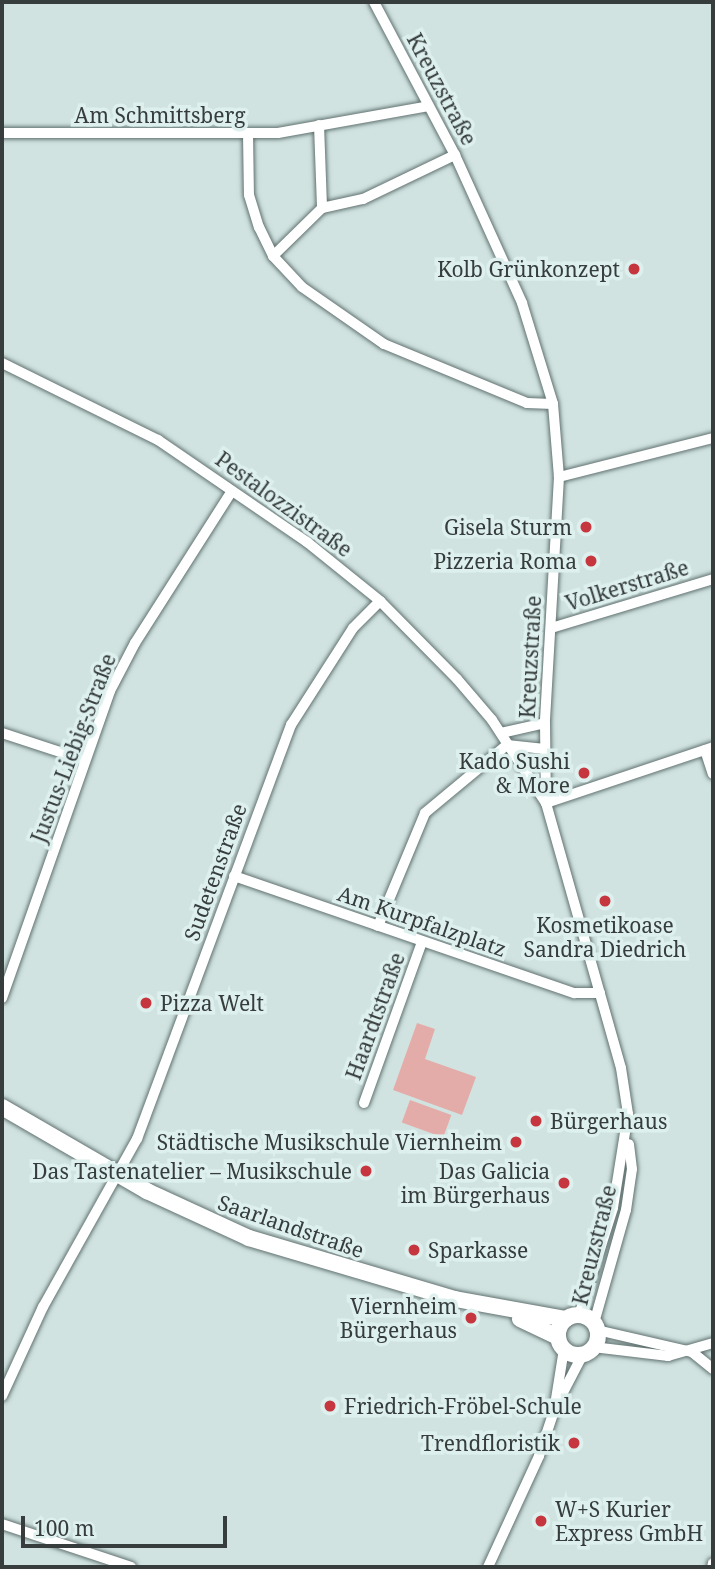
<!DOCTYPE html>
<html>
<head>
<meta charset="utf-8">
<style>
	body { margin:0 }
	#map { position:relative; width:715px; height:1569px; overflow:hidden; background:#d0e3e0; font-family:"Noto Serif",serif }
	div>[style] { position:absolute }
	.green>* { inset:0; background:#e4aca9; transform-origin:0 0 }
	.roads { filter:drop-shadow(0 0 2px #617270) drop-shadow(0 0 2px #617270) }
	.street>* { height:10px; margin:-5px; padding:0 5px; transform-origin:5px; border-radius:5px; background:#fff }
	.secondary>* { height:16px; margin:-8px; padding:0 8px; transform-origin:8px; border-radius:8px; background:#fff }
	.secondary>.ring { margin:-8px; padding:0; box-sizing:content-box; background:none; border:16px solid #fff; border-radius:50% }
	.dots>* { width:19px; height:19px; translate:-50% -50%; box-sizing:border-box; border:4px solid #ddf0ee; border-radius:50% }
	span { translate:-50% -50%; white-space:nowrap; text-align:center; line-height:1.15; -webkit-text-stroke:7px #ddf0ee; paint-order:stroke }
	.street-label { font-size:21px; color:#363d3c }
	.poi-label { font-size:21px; color:#363d3c }
	.right { translate:-100% -50%; text-align:right }
	.left { translate:0 -50%; text-align:left }
	.frame { position:absolute; inset:0; border:4px solid #363d3c; pointer-events:none }
	.scale { position:absolute; left:21px; top:1516px; width:206px; height:32px; box-sizing:border-box; border:4px solid #363d3c; border-top:0; padding-left:9px; font-size:21px; line-height:24px; white-space:nowrap; color:#363d3c; -webkit-text-stroke:5px #ddf0ee; paint-order:stroke }
</style>
</head>
<body>
<div id="map">
	<div class="green">
		<div style="clip-path:polygon(417px 1023px,435px 1029px,425px 1059px,476px 1077px,462px 1115px,393px 1090px)"></div>
		<div style="left:410px;top:1100px;width:44px;height:24px;rotate:20deg"></div>
	</div>
	<div class="roads">
		<div class="street">
			<div style="left:374px;top:2px;width:173px;rotate:62.1deg"></div>
			<div style="left:455px;top:155px;width:162px;rotate:65.6deg"></div>
			<div style="left:522px;top:303px;width:106px;rotate:72.9deg"></div>
			<div style="left:553px;top:404px;width:73px;rotate:85.3deg"></div>
			<div style="left:559px;top:477px;width:246px;rotate:93.3deg"></div>
			<div style="left:545px;top:723px;width:80px;rotate:89.3deg"></div>
			<div style="left:546px;top:803px;width:275px;rotate:74.2deg"></div>
			<div style="left:621px;top:1068px;width:47px;rotate:81.3deg"></div>
			<div style="left:628px;top:1114px;width:95px;rotate:99.1deg"></div>
			<div style="left:613px;top:1208px;width:112px;rotate:107.6deg"></div>
			<div style="left:319px;top:125px;width:83px;rotate:87.9deg"></div>
			<div style="left:2px;top:133px;width:276px"></div>
			<div style="left:278px;top:133px;width:153px;rotate:-10.1deg"></div>
			<div style="left:248px;top:134px;width:61px;rotate:89.1deg"></div>
			<div style="left:249px;top:195px;width:34px;rotate:73deg"></div>
			<div style="left:259px;top:227px;width:32px;rotate:64deg"></div>
			<div style="left:273px;top:256px;width:42px;rotate:46.9deg"></div>
			<div style="left:302px;top:287px;width:100px;rotate:34.8deg"></div>
			<div style="left:384px;top:344px;width:155px;rotate:22.4deg"></div>
			<div style="left:527px;top:403px;width:26px;rotate:2deg"></div>
			<div style="left:273px;top:256px;width:69px;rotate:-44.4deg"></div>
			<div style="left:322px;top:208px;width:42px;rotate:-12.4deg"></div>
			<div style="left:363px;top:199px;width:102px;rotate:-25.6deg"></div>
			<div style="left:2px;top:363px;width:174px;rotate:26.3deg"></div>
			<div style="left:158px;top:440px;width:181px;rotate:34.4deg"></div>
			<div style="left:307px;top:542px;width:94px;rotate:38.9deg"></div>
			<div style="left:380px;top:601px;width:110px;rotate:45.4deg"></div>
			<div style="left:457px;top:679px;width:54px;rotate:49.5deg"></div>
			<div style="left:492px;top:720px;width:99px;rotate:57deg"></div>
			<div style="left:559px;top:477px;width:159px;rotate:-14.2deg"></div>
			<div style="left:551px;top:628px;width:169px;rotate:-16.8deg"></div>
			<div style="left:2px;top:733px;width:86px;rotate:18.2deg"></div>
			<div style="left:501px;top:733px;width:45px;rotate:-12.8deg"></div>
			<div style="left:507px;top:745px;width:38px;rotate:6deg"></div>
			<div style="left:705px;top:750px;width:25px;rotate:72deg"></div>
			<div style="left:546px;top:803px;width:176px;rotate:-18.5deg"></div>
			<div style="left:234px;top:876px;width:360px;rotate:19deg"></div>
			<div style="left:574px;top:993px;width:26px"></div>
			<div style="left:378px;top:926px;width:122px;rotate:-67.4deg"></div>
			<div style="left:425px;top:813px;width:107px;rotate:-39.7deg"></div>
			<div style="left:2px;top:998px;width:325px;rotate:-70.6deg"></div>
			<div style="left:110px;top:691px;width:54px;rotate:-62.5deg"></div>
			<div style="left:135px;top:643px;width:180px;rotate:-57.5deg"></div>
			<div style="left:364px;top:1103px;width:171px;rotate:-70.2deg"></div>
			<div style="left:594px;top:1323px;width:117px;rotate:-74.2deg"></div>
			<div style="left:626px;top:1210px;width:41px;rotate:-81.7deg"></div>
			<div style="left:632px;top:1169px;width:25px;rotate:-97deg"></div>
			<div style="left:597px;top:1330px;width:98px;rotate:13deg"></div>
			<div style="left:692px;top:1352px;width:27px;rotate:39deg"></div>
			<div style="left:593px;top:1347px;width:76px;rotate:6.8deg"></div>
			<div style="left:668px;top:1356px;width:47px;rotate:-16.1deg"></div>
			<div style="left:2px;top:1396px;width:98px;rotate:-65.3deg"></div>
			<div style="left:43px;top:1307px;width:193px;rotate:-60.8deg"></div>
			<div style="left:137px;top:1139px;width:442px;rotate:-69.6deg"></div>
			<div style="left:291px;top:725px;width:115px;rotate:-57.4deg"></div>
			<div style="left:353px;top:628px;width:38px;rotate:-45deg"></div>
			<div style="left:555px;top:1405px;width:57px;rotate:-80.9deg"></div>
			<div style="left:2px;top:1524px;width:136px;rotate:18.4deg"></div>
			<div style="left:488px;top:1567px;width:122px;rotate:-65.3deg"></div>
			<div style="left:539px;top:1456px;width:51px;rotate:-71.6deg"></div>
			<div style="left:555px;top:1408px;width:61px;rotate:-62.6deg"></div>
			<div style="left:712px;top:1567px;width:4px;rotate:-76deg"></div>
		</div>
		<div class="secondary">
			<div style="left:2px;top:1107px;width:168px;rotate:30.1deg"></div>
			<div style="left:147px;top:1191px;width:112px;rotate:24.7deg"></div>
			<div style="left:249px;top:1238px;width:215px;rotate:16.5deg"></div>
			<div style="left:455px;top:1299px;width:113px;rotate:10.2deg"></div>
			<div class="ring" style="left:558px;top:1315px;width:24px;height:24px"></div>
			<div style="left:520px;top:1319px;width:42px;rotate:25.3deg"></div>
		</div>
	</div>
	<div class="dots">
		<div style="left:634px;top:269px;background:#c6363e"></div>
		<div style="left:586px;top:527px;background:#c6363e"></div>
		<div style="left:591px;top:561px;background:#c6363e"></div>
		<div style="left:584px;top:773px;background:#c6363e"></div>
		<div style="left:605px;top:901px;background:#c6363e"></div>
		<div style="left:146px;top:1003px;background:#c6363e"></div>
		<div style="left:536px;top:1121px;background:#c6363e"></div>
		<div style="left:516px;top:1142px;background:#c6363e"></div>
		<div style="left:366px;top:1171px;background:#c6363e"></div>
		<div style="left:564px;top:1183px;background:#c6363e"></div>
		<div style="left:414px;top:1250px;background:#c6363e"></div>
		<div style="left:471px;top:1318px;background:#c6363e"></div>
		<div style="left:330px;top:1406px;background:#c6363e"></div>
		<div style="left:574px;top:1443px;background:#c6363e"></div>
		<div style="left:541px;top:1521px;background:#c6363e"></div>
	</div>
	<div class="street-label">
		<span style="left:442px;top:89px;rotate:62deg">Kreuzstraße</span>
		<span style="left:160px;top:115px">Am Schmittsberg</span>
		<span style="left:284px;top:504px;rotate:36deg">Pestalozzistraße</span>
		<span style="left:627px;top:585px;rotate:-17deg">Volkerstraße</span>
		<span style="left:530px;top:657px;rotate:-87deg">Kreuzstraße</span>
		<span style="left:73px;top:748px;rotate:-69deg">Justus-Liebig-Straße</span>
		<span style="left:215px;top:872px;rotate:-70deg">Sudetenstraße</span>
		<span style="left:422px;top:921px;rotate:19deg">Am Kurpfalzplatz</span>
		<span style="left:375px;top:1016px;rotate:-70deg">Haardtstraße</span>
		<span style="left:291px;top:1226px;rotate:19deg">Saarlandstraße</span>
		<span style="left:594px;top:1245px;rotate:-76deg">Kreuzstraße</span>
	</div>
	<div class="poi-label">
		<span class="right" style="left:620px;top:269px">Kolb Grünkonzept</span>
		<span class="right" style="left:572px;top:527px">Gisela Sturm</span>
		<span class="right" style="left:577px;top:561px">Pizzeria Roma</span>
		<span class="right" style="left:570px;top:773px">Kado Sushi<br>&amp; More</span>
		<span style="left:605px;top:937px">Kosmetikoase<br>Sandra Diedrich</span>
		<span class="left" style="left:160px;top:1003px">Pizza Welt</span>
		<span class="left" style="left:550px;top:1121px">Bürgerhaus</span>
		<span class="right" style="left:502px;top:1142px">Städtische Musikschule Viernheim</span>
		<span class="right" style="left:352px;top:1171px">Das Tastenatelier – Musikschule</span>
		<span class="right" style="left:550px;top:1183px">Das Galicia<br>im Bürgerhaus</span>
		<span class="left" style="left:428px;top:1250px">Sparkasse</span>
		<span class="right" style="left:457px;top:1318px">Viernheim<br>Bürgerhaus</span>
		<span class="left" style="left:344px;top:1406px">Friedrich-Fröbel-Schule</span>
		<span class="right" style="left:560px;top:1443px">Trendfloristik</span>
		<span class="left" style="left:555px;top:1521px">W+S Kurier<br>Express GmbH</span>
	</div>
	<div class="frame"></div>
	<div class="scale">100 m</div>
</div>
</body>
</html>
